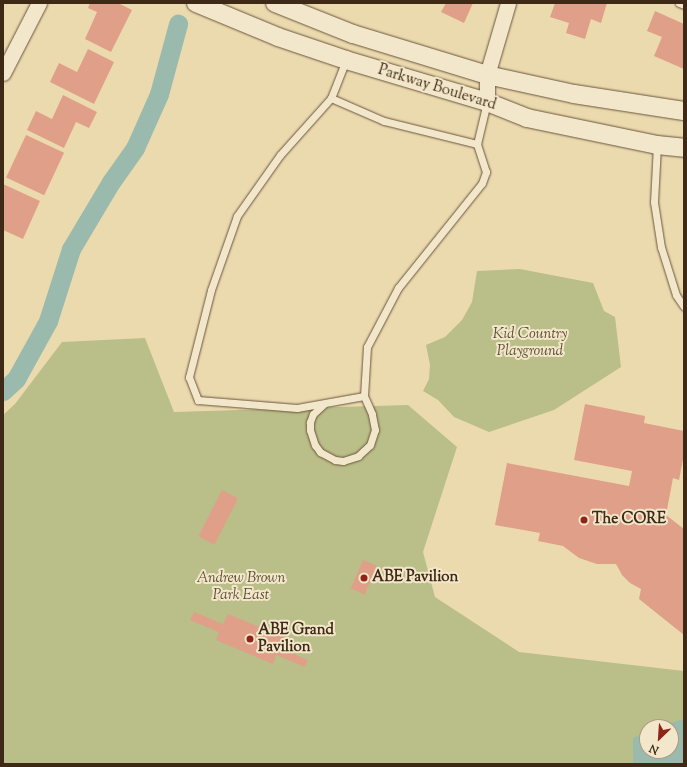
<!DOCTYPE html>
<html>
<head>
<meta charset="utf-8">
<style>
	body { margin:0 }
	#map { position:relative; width:687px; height:767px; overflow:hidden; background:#ecdaaf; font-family:"Sorts Mill Goudy",serif }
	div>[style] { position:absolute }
	.green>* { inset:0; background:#babe88 }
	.water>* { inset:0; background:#99baad }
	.canal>* { height:19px; margin:-9.5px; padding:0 9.5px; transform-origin:9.5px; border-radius:9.5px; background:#99baad }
	.building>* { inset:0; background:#e09f89; transform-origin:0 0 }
	.roads { filter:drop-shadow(0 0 1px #6a553c) drop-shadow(0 0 1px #6a553c) }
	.service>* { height:7px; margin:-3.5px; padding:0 3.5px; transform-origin:3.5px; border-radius:3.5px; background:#f3e7cb }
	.minor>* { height:15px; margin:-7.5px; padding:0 7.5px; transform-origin:7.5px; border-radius:7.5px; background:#f3e7cb }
	.tertiary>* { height:18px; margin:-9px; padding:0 9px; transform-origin:9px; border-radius:9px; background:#f3e7cb }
	.dots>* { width:11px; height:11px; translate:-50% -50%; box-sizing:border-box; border:2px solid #f3e7cb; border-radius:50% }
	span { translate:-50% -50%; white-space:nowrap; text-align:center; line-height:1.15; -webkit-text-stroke:4px #f3e7cb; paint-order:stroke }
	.street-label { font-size:15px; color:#3e2916 }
	.park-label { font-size:15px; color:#5d4e32; font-style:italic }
	.poi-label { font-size:15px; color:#3e2916; font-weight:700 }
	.left { translate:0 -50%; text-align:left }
	.frame { position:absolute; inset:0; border:4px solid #3e2916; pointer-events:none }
	.north { position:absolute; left:639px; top:719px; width:40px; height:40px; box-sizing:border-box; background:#f3e7cb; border:1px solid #ab9b83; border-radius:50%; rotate:205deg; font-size:11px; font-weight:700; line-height:16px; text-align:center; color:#3e2916 }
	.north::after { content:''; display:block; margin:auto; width:14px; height:18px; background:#8f2418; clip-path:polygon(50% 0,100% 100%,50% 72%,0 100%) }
</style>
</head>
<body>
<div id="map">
	<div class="green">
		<div style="clip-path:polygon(520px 269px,593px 283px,604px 311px,615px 317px,621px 367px,554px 410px,489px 432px,454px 417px,438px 400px,423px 391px,429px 379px,430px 365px,426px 345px,445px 337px,462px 320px,472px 302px,477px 271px)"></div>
		<div style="clip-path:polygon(evenodd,145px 338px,174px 412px,408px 405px,457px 447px,423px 552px,435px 597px,519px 652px,684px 671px,684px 764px,3px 764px,3px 415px,15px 404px,62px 342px,145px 338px,647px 727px,671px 727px,671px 751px,647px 751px,647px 727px)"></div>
	</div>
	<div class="water">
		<div style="clip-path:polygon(684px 719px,684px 764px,633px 764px,633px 738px,647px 732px,647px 751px,671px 751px,671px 727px,657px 727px)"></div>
	</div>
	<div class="canal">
		<div style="left:3px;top:391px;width:18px;rotate:-43deg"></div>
		<div style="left:16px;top:379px;width:66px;rotate:-61.1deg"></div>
		<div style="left:48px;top:321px;width:76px;rotate:-72.3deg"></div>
		<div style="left:71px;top:249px;width:78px;rotate:-59.2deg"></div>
		<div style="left:111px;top:182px;width:42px;rotate:-54.8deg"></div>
		<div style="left:135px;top:148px;width:59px;rotate:-66deg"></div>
		<div style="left:159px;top:94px;width:73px;rotate:-74.8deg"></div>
	</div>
	<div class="building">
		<div style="clip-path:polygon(90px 3px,118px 3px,132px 10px,111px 52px,85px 39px,97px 12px,88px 8px)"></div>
		<div style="clip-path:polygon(446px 3px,473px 3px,464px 23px,441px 12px)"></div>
		<div style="clip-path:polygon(555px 3px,607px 3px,601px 23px,591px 19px,585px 39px,566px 33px,569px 23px,550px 17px)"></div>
		<div style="clip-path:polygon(655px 11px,684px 24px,684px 69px,654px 56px,662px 37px,647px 31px)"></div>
		<div style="clip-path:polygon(88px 49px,114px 62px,94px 104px,50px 82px,59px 63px,77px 72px)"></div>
		<div style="clip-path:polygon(63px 95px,97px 112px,89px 128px,76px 122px,64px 148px,27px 130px,36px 111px,52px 119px)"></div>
		<div style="left:26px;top:135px;width:42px;height:47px;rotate:25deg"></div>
		<div style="clip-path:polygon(3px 184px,40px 201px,23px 239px,3px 230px)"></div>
		<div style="clip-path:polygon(585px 404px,645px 416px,644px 423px,684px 431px,684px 454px,679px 480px,673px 478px,666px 515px,684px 529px,684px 635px,639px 599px,641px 589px,630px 583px,622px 575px,616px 564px,597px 564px,579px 558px,563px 546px,538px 541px,540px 533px,495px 525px,507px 463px,629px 486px,632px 471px,574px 460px)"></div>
		<div style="left:222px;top:490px;width:18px;height:52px;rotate:27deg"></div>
		<div style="left:363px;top:560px;width:15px;height:31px;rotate:23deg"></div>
		<div style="clip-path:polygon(194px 612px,223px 624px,228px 614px,284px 637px,280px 648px,308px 660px,305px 667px,276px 655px,273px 664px,216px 640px,219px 632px,190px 620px)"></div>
	</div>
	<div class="roads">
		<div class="service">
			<div style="left:679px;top:3px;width:5px;rotate:22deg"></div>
			<div style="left:346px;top:60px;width:41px;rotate:111.5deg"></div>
			<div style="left:331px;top:98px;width:76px;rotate:131.8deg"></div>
			<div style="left:280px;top:155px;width:75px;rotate:125.2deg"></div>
			<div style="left:237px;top:216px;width:78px;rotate:109.4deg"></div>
			<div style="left:211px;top:290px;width:90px;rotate:104.2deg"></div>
			<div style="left:189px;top:377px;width:25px;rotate:69deg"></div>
			<div style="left:198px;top:400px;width:99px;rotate:4.6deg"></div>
			<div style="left:297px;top:408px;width:68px;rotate:-10.2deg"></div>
			<div style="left:331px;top:98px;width:58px;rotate:23.5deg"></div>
			<div style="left:384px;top:121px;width:96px;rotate:13.9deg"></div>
			<div style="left:657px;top:145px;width:57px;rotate:93deg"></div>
			<div style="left:654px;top:202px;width:46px;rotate:81.2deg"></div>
			<div style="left:661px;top:247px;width:50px;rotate:72.6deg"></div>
			<div style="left:676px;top:295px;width:14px;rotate:56deg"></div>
			<div style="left:324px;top:404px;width:15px;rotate:138deg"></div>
			<div style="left:313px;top:414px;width:9px;rotate:111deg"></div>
			<div style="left:310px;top:422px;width:8px;rotate:90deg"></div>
			<div style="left:310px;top:430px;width:16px;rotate:72deg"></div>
			<div style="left:315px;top:445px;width:9px;rotate:54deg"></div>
			<div style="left:320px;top:452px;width:17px;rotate:28deg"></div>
			<div style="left:335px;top:460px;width:8px;rotate:7deg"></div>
			<div style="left:343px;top:461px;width:16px;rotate:-18deg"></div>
			<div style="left:358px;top:456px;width:16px;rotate:-43deg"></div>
			<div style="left:370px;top:445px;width:16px;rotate:-72deg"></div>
			<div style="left:375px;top:430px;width:16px;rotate:-101deg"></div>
			<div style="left:372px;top:414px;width:20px;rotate:-114deg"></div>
			<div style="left:364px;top:396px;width:49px;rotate:-86.5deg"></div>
			<div style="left:367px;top:347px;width:67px;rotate:-62.3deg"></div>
			<div style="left:398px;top:288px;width:134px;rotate:-51.3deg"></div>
			<div style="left:482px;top:183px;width:12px;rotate:-70deg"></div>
			<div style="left:486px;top:172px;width:29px;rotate:-108deg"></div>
			<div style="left:477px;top:144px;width:43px;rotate:-76.6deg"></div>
		</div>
		<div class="minor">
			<div style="left:3px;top:73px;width:79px;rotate:-62.8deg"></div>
			<div style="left:487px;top:102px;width:27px;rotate:-90deg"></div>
			<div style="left:487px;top:75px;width:75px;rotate:-73.7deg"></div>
		</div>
		<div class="tertiary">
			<div style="left:196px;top:3px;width:89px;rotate:22.5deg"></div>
			<div style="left:278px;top:37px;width:72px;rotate:18.7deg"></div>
			<div style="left:346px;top:60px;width:147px;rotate:16.6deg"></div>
			<div style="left:487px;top:102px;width:43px;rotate:21.8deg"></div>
			<div style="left:527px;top:118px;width:133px;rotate:11.7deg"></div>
			<div style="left:657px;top:145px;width:27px;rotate:6deg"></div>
			<div style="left:275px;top:3px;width:84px;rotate:21.7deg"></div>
			<div style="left:353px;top:34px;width:140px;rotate:17deg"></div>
			<div style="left:487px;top:75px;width:89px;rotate:12.3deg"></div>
			<div style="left:574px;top:94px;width:111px;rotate:8.8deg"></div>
		</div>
	</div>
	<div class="dots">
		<div style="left:584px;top:520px;background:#8f2418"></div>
		<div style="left:364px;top:578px;background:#8f2418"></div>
		<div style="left:250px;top:639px;background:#8f2418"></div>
	</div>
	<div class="street-label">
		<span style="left:437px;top:88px;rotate:17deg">Parkway Boulevard</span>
	</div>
	<div class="park-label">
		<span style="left:530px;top:343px">Kid Country<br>Playground</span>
		<span style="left:241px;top:587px">Andrew Brown<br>Park East</span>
	</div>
	<div class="poi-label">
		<span class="left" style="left:592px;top:520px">The CORE</span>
		<span class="left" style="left:372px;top:578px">ABE Pavilion</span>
		<span class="left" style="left:258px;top:639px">ABE Grand<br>Pavilion</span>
	</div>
	<div class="frame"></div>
	<div class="north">N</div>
</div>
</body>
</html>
